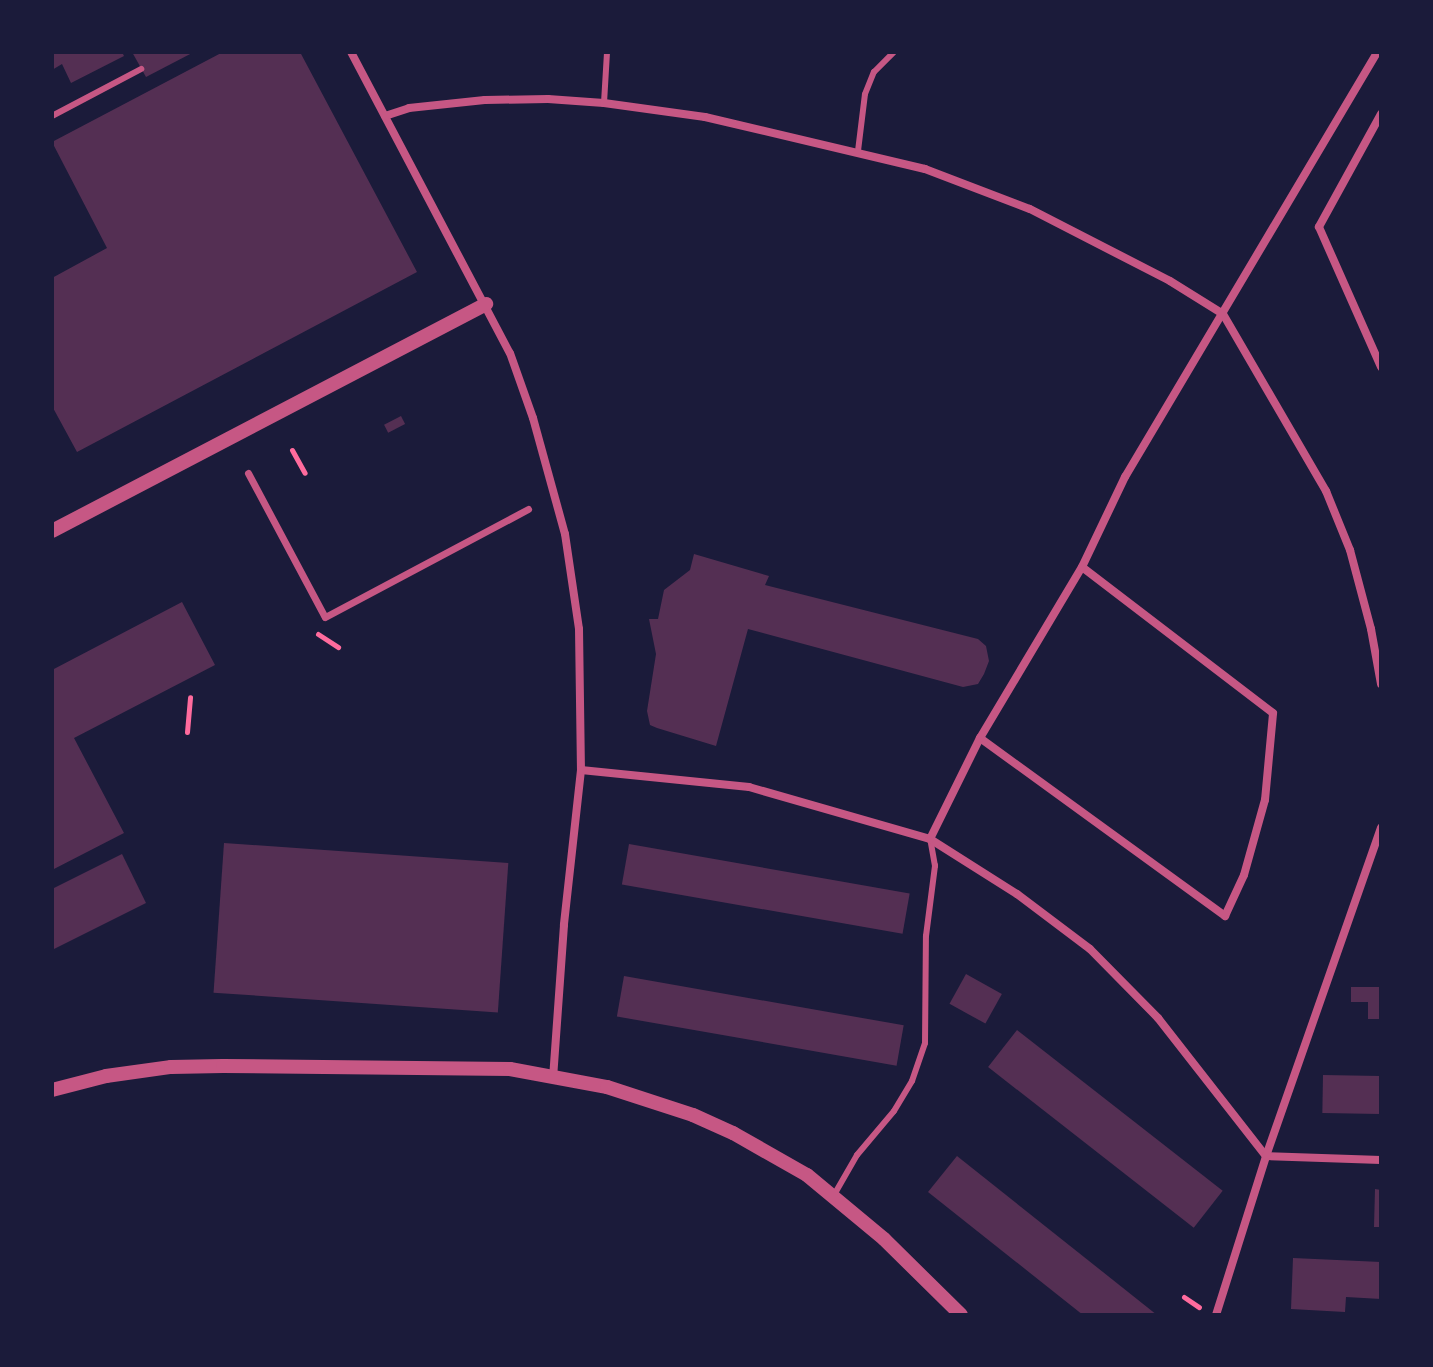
<!DOCTYPE html>
<html>
<head>
<meta charset="utf-8">
<style>
	body { margin:0 }
	#map { position:relative; width:1433px; height:1367px; overflow:hidden; background:#1b1b3a; font-family:Jost,sans-serif }
	div>[style] { position:absolute }
	.building>* { inset:0; background:#542f53; transform-origin:0 0 }
	.path>* { height:5px; margin:-2.5px; padding:0 2.5px; transform-origin:2.5px; border-radius:2.5px; background:#ff6b9d }
	.service>* { height:6px; margin:-3px; padding:0 3px; transform-origin:3px; border-radius:3px; background:#c65784 }
	.pedestrian>* { height:7px; margin:-3.5px; padding:0 3.5px; transform-origin:3.5px; border-radius:3.5px; background:#c65784 }
	.minor>* { height:8px; margin:-4px; padding:0 4px; transform-origin:4px; border-radius:4px; background:#c65784 }
	.tertiary>* { height:14px; margin:-7px; padding:0 7px; transform-origin:7px; border-radius:7px; background:#c65784 }
	span { translate:-50% -50%; white-space:nowrap; text-align:center; line-height:1.15; -webkit-text-stroke:8px #1b1b3a; paint-order:stroke }
	.frame { position:absolute; inset:0; border:54px solid #1b1b3a; pointer-events:none }
</style>
</head>
<body>
<div id="map">
	<div class="building">
		<div style="clip-path:polygon(52px 52px,122px 52px,124px 56px,71px 83px,62px 64px,52px 70px)"></div>
		<div style="clip-path:polygon(132px 52px,194px 52px,146px 77px)"></div>
		<div style="clip-path:polygon(223px 52px,300px 52px,417px 272px,77px 452px,52px 406px,52px 278px,107px 248px,52px 142px)"></div>
		<div style="left:401px;top:416px;width:9px;height:19px;rotate:63deg"></div>
		<div style="clip-path:polygon(694px 554px,769px 576px,765px 585px,978px 639px,986px 646px,989px 661px,984px 674px,978px 684px,963px 687px,748px 629px,716px 746px,657px 728px,650px 725px,647px 711px,656px 654px,649px 619px,658px 619px,664px 590px,690px 570px)"></div>
		<div style="clip-path:polygon(182px 602px,215px 665px,74px 738px,124px 833px,52px 870px,52px 670px)"></div>
		<div style="left:224px;top:843px;width:285px;height:150px;rotate:4deg"></div>
		<div style="left:629px;top:844px;width:285px;height:41px;rotate:10deg"></div>
		<div style="clip-path:polygon(122px 854px,146px 903px,52px 950px,52px 889px)"></div>
		<div style="left:966px;top:974px;width:41px;height:34px;rotate:29deg"></div>
		<div style="left:624px;top:976px;width:284px;height:41px;rotate:10deg"></div>
		<div style="clip-path:polygon(1351px 987px,1381px 987px,1381px 1019px,1368px 1019px,1368px 1002px,1351px 1002px)"></div>
		<div style="left:1017px;top:1030px;width:261px;height:47px;rotate:38deg"></div>
		<div style="left:1323px;top:1075px;width:58px;height:38px;rotate:1deg"></div>
		<div style="clip-path:polygon(957px 1156px,1157px 1315px,1083px 1315px,928px 1192px)"></div>
		<div style="clip-path:polygon(1375px 1189px,1381px 1190px,1381px 1227px,1374px 1227px)"></div>
		<div style="clip-path:polygon(1293px 1258px,1381px 1262px,1381px 1299px,1346px 1297px,1345px 1312px,1291px 1309px)"></div>
	</div>
	<div class="path">
		<div style="left:292px;top:450px;width:26px;rotate:61deg"></div>
		<div style="left:318px;top:634px;width:24px;rotate:33deg"></div>
		<div style="left:187px;top:732px;width:35px;rotate:-85deg"></div>
		<div style="left:1184px;top:1297px;width:18px;rotate:34deg"></div>
	</div>
	<div class="service">
		<div style="left:604px;top:103px;width:51px;rotate:-86.6deg"></div>
		<div style="left:52px;top:116px;width:101px;rotate:-27.8deg"></div>
		<div style="left:858px;top:151px;width:57px;rotate:-83deg"></div>
		<div style="left:865px;top:94px;width:24px;rotate:-68deg"></div>
		<div style="left:874px;top:72px;width:28px;rotate:-45deg"></div>
		<div style="left:834px;top:1195px;width:46px;rotate:-60.1deg"></div>
		<div style="left:857px;top:1155px;width:57px;rotate:-49.9deg"></div>
		<div style="left:894px;top:1111px;width:35px;rotate:-59deg"></div>
		<div style="left:912px;top:1081px;width:40px;rotate:-71.1deg"></div>
		<div style="left:925px;top:1043px;width:107px;rotate:-89.5deg"></div>
		<div style="left:926px;top:936px;width:71px;rotate:-82.7deg"></div>
		<div style="left:935px;top:866px;width:27px;rotate:-100deg"></div>
	</div>
	<div class="pedestrian">
		<div style="left:248px;top:473px;width:163px;rotate:61.9deg"></div>
		<div style="left:325px;top:617px;width:230px;rotate:-28deg"></div>
	</div>
	<div class="minor">
		<div style="left:351px;top:52px;width:340px;rotate:62.2deg"></div>
		<div style="left:510px;top:353px;width:69px;rotate:70.5deg"></div>
		<div style="left:533px;top:418px;width:120px;rotate:74.6deg"></div>
		<div style="left:565px;top:534px;width:96px;rotate:81.6deg"></div>
		<div style="left:579px;top:629px;width:141px;rotate:89.2deg"></div>
		<div style="left:581px;top:770px;width:156px;rotate:96.3deg"></div>
		<div style="left:564px;top:925px;width:152px;rotate:94.1deg"></div>
		<div style="left:1381px;top:114px;width:129px;rotate:118.8deg"></div>
		<div style="left:1319px;top:227px;width:153px;rotate:66.1deg"></div>
		<div style="left:385px;top:116px;width:25px;rotate:-18deg"></div>
		<div style="left:409px;top:108px;width:76px;rotate:-6deg"></div>
		<div style="left:485px;top:100px;width:63px;rotate:-0.9deg"></div>
		<div style="left:548px;top:99px;width:56px;rotate:4.1deg"></div>
		<div style="left:604px;top:103px;width:102px;rotate:7.9deg"></div>
		<div style="left:705px;top:117px;width:226px;rotate:13.3deg"></div>
		<div style="left:925px;top:169px;width:112px;rotate:20.9deg"></div>
		<div style="left:1030px;top:209px;width:157px;rotate:27.2deg"></div>
		<div style="left:1170px;top:281px;width:62px;rotate:31.9deg"></div>
		<div style="left:1223px;top:314px;width:205px;rotate:59.8deg"></div>
		<div style="left:1326px;top:491px;width:64px;rotate:67.9deg"></div>
		<div style="left:1350px;top:550px;width:82px;rotate:75.1deg"></div>
		<div style="left:1371px;top:629px;width:56px;rotate:79.7deg"></div>
		<div style="left:980px;top:738px;width:303px;rotate:36deg"></div>
		<div style="left:1225px;top:916px;width:45px;rotate:-65.1deg"></div>
		<div style="left:1244px;top:875px;width:78px;rotate:-74.4deg"></div>
		<div style="left:1265px;top:800px;width:87px;rotate:-84.7deg"></div>
		<div style="left:1273px;top:713px;width:240px;rotate:-142.6deg"></div>
		<div style="left:581px;top:770px;width:169px;rotate:5.8deg"></div>
		<div style="left:749px;top:787px;width:188px;rotate:16deg"></div>
		<div style="left:930px;top:839px;width:103px;rotate:32.3deg"></div>
		<div style="left:1017px;top:894px;width:91px;rotate:37deg"></div>
		<div style="left:1090px;top:949px;width:97px;rotate:45.4deg"></div>
		<div style="left:1158px;top:1018px;width:175px;rotate:52deg"></div>
		<div style="left:1266px;top:1156px;width:115px;rotate:2deg"></div>
		<div style="left:930px;top:839px;width:113px;rotate:-63.7deg"></div>
		<div style="left:980px;top:738px;width:199px;rotate:-59.2deg"></div>
		<div style="left:1082px;top:567px;width:100px;rotate:-64.5deg"></div>
		<div style="left:1125px;top:477px;width:494px;rotate:-59.3deg"></div>
		<div style="left:1216px;top:1315px;width:167px;rotate:-72.5deg"></div>
		<div style="left:1266px;top:1156px;width:348px;rotate:-70.7deg"></div>
	</div>
	<div class="tertiary">
		<div style="left:52px;top:531px;width:490px;rotate:-27.6deg"></div>
		<div style="left:52px;top:1090px;width:56px;rotate:-14.5deg"></div>
		<div style="left:106px;top:1076px;width:66px;rotate:-7.9deg"></div>
		<div style="left:171px;top:1067px;width:52px;rotate:-1.1deg"></div>
		<div style="left:223px;top:1066px;width:287px;rotate:0.6deg"></div>
		<div style="left:510px;top:1069px;width:99px;rotate:10.5deg"></div>
		<div style="left:607px;top:1087px;width:90px;rotate:18deg"></div>
		<div style="left:693px;top:1115px;width:44px;rotate:24.2deg"></div>
		<div style="left:733px;top:1133px;width:85px;rotate:29.6deg"></div>
		<div style="left:807px;top:1175px;width:100px;rotate:39.7deg"></div>
		<div style="left:884px;top:1239px;width:108px;rotate:44.6deg"></div>
	</div>
	<div class="frame"></div>
</div>
</body>
</html>
